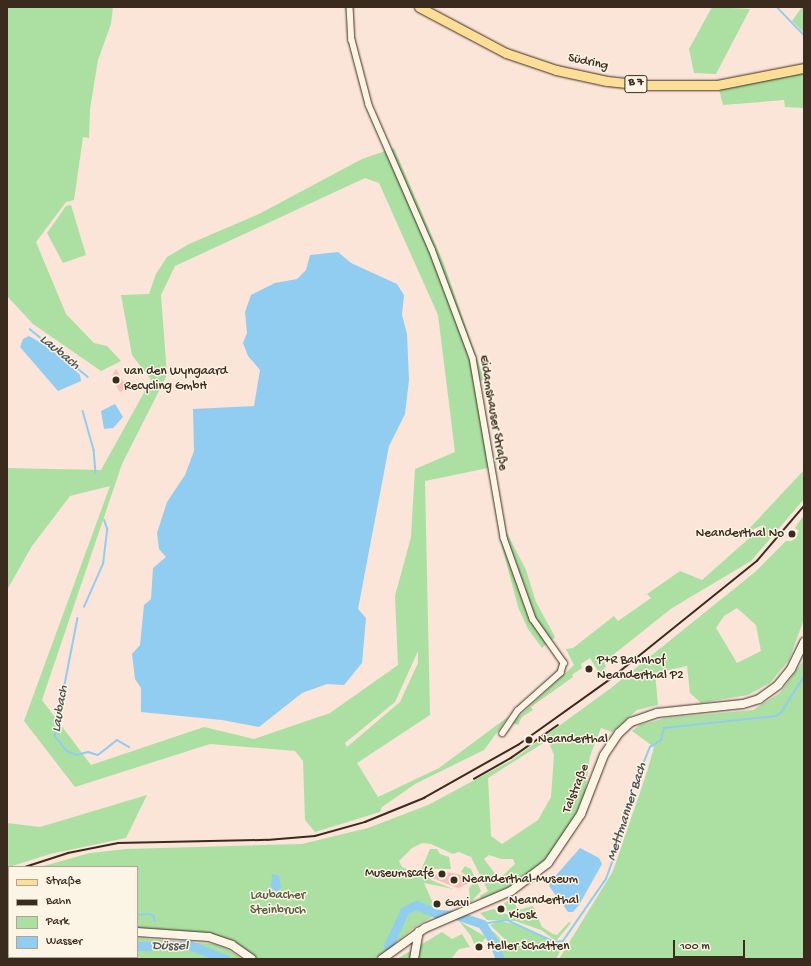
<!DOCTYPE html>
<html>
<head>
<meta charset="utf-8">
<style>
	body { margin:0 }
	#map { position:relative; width:811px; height:966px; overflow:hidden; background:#fbe4d8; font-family:"Gochi Hand",sans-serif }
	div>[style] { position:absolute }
	.green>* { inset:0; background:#abe0a2 }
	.water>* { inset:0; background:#90cdf1 }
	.stream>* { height:1.5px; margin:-0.75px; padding:0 0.75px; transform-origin:0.75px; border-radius:0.75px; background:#90cdf1 }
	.river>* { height:9px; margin:-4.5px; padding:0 4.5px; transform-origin:4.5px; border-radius:4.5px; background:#90cdf1 }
	.building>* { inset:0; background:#f9bdba }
	.roads { filter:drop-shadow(0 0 1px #3b2a1e) drop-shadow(0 0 1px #3b2a1e) }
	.street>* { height:5.5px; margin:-2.75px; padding:0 2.75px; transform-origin:2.75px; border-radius:2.75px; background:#fcf5e5 }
	.secondary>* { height:8px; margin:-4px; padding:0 4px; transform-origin:4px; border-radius:4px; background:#fcf5e5 }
	.primary>* { height:9px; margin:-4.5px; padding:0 4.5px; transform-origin:4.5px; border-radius:4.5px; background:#fcde96 }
	.rail>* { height:1.5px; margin:-0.75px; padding:0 0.75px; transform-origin:0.75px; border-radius:0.75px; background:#3b2a1e }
	.dots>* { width:11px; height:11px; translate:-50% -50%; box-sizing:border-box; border:2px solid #fcf5e5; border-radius:50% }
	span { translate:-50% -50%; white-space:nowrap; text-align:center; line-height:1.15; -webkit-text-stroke:3px #fcf5e5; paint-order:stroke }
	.shield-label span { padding:1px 3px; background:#fcf5e5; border:1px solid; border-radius:3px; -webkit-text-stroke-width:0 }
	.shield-label { font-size:12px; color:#3b2a1e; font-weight:700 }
	.street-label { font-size:13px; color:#3b2a1e }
	.poi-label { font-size:13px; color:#3b2a1e }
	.left { translate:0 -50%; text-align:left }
	.right { translate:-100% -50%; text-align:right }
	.park-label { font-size:13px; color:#57583f }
	.water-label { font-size:14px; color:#505353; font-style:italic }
	.frame { position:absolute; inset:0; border:8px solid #3b2a1e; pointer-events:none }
	.legend { position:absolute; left:8px; top:866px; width:130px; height:92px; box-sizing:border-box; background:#fcf5e5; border:1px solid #afa495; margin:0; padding:5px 7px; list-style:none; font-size:12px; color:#3b2a1e }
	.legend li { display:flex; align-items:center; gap:8px; height:20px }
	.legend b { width:20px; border:1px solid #afa495 }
	.scale { position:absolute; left:673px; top:940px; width:72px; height:18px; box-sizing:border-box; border:2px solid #3b2a1e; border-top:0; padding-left:5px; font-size:12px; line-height:14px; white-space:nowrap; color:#3b2a1e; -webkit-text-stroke:3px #fcf5e5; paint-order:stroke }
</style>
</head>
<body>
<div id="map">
	<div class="green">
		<div style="clip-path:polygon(7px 7px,113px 7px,111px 24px,98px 60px,90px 109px,89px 138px,83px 137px,74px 200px,66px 202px,36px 242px,66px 314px,94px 343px,107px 346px,121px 361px,101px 371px,33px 324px,7px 296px)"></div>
		<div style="clip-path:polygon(712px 7px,750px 9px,716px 74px,694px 73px,689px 49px)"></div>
		<div style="clip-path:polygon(802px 7px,804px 7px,804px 33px,792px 21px)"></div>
		<div style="clip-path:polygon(804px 72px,804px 108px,785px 107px,784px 100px,723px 105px,719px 89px)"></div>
		<div style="clip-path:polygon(evenodd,394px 148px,444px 264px,484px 379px,475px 385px,488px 468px,425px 481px,430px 715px,357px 763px,378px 797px,439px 768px,509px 716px,484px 750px,415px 784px,382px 807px,380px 812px,315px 832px,305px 820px,303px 761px,295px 751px,210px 744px,75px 787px,24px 721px,110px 486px,70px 496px,32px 546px,7px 590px,7px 468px,101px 470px,151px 380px,132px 355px,121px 295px,149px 294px,156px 274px,167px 257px,189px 244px,259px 214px,362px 159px,394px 148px,365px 178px,379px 183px,438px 315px,455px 452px,415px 469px,411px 537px,395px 596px,398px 665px,330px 713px,254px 739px,204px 727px,91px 765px,42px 700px,122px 464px,167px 375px,161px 295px,175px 266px,365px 178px,394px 148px,418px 651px,418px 663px,400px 702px,347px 747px,345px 743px,395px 702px,418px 651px)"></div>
		<div style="clip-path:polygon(71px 205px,86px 255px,63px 263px,47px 233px,66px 206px)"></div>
		<div style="clip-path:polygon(804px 470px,804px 499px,751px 561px,672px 608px,604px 662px,606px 666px,601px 676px,590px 658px,581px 664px,582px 668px,572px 675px,573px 677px,531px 707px,533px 710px,522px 717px,518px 725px,512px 723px,574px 665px,566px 649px,573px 648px,614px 616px,618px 621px,651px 598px,647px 594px,680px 571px,702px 580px,765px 524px,745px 533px)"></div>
		<div style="clip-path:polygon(evenodd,804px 515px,804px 619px,789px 660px,770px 683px,748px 695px,701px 703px,690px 693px,687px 666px,655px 673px,658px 705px,637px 710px,612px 732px,601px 728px,590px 756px,585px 793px,570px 827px,545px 860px,511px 886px,481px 899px,480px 896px,488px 891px,471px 857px,459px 852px,453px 854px,431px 844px,422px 843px,412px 848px,399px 861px,402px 867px,419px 875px,430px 849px,437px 849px,440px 854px,449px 857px,451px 869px,434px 869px,431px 880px,453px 889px,424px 883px,436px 910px,436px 915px,416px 926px,375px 959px,256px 959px,232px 943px,137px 929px,137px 867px,40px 867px,90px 853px,126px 849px,302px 844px,368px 828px,428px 805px,512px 760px,611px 688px,755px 572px,786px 541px,792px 541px,799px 531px,795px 528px,804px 515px,737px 608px,756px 625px,761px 651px,737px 663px,716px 628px,724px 616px,737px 608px,804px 515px,548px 740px,554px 755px,551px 797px,538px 820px,502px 844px,491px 836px,488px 778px,548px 740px,804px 515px,489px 855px,501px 859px,513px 859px,515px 864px,499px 879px,484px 859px,489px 855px)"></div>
		<div style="clip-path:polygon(507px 533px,526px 570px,536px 602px,555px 637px,542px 648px,528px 629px,518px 607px,499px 535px)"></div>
		<div style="clip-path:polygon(804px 660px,804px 959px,559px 959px,613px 871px,647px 772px,654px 747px,632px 731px,640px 725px,666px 718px,753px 710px,780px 693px)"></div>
		<div style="clip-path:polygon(147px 795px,126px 838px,50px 854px,9px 867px,7px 871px,7px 823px,40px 827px)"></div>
		<div style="clip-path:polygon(465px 866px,471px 869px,481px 891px,470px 903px,469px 888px,475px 881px,461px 872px)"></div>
		<div style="clip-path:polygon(9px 879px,9px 957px,24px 957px,20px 959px,7px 959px)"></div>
		<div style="clip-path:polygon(513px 899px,518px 910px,533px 906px,542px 927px,553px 934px,557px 935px,569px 922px,571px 923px,556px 941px,541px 930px,515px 921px,487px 920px,480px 913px,494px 909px,509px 915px,504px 903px)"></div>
		<div style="clip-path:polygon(459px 921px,486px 937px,481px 944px,481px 951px,476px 949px,471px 936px)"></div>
		<div style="clip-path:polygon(500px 921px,514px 924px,563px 946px,556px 959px,502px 959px,490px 934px,493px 931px,507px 946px,510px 944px,490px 925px)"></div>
		<div style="clip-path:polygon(442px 932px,452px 939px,462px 934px,470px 947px,459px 949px,451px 959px,397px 959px)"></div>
		<div style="clip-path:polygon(137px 938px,213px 944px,227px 949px,242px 959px,39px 959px,137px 957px)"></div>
	</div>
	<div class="water">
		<div style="clip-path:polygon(338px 252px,351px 263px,397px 284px,404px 295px,402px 315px,407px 334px,409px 380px,405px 414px,389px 446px,358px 609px,366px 618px,362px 663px,344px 685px,327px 684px,302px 693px,259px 727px,222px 720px,141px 712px,141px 688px,135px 679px,132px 654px,140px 645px,144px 605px,151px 599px,153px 568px,166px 557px,159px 549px,157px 533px,167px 502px,185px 475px,194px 451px,193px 409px,254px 406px,260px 370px,248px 356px,243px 343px,247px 333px,245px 312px,251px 295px,275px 283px,297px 279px,306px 270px,310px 255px)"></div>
		<div style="clip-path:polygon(29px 336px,55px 351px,80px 375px,81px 381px,58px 391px,20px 347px,23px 339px)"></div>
		<div style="clip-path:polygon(115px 404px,123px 417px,113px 428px,104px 429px,101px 411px)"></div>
		<div style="clip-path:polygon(580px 848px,599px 858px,602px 864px,579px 905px,573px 912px,568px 912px,549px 886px,551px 881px)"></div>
		<div style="clip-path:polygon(272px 874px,279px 876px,281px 887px,278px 893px,271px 887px)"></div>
	</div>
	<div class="stream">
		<div style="left:777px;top:7px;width:39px;rotate:46deg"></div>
		<div style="left:30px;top:329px;width:75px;rotate:39.6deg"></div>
		<div style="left:83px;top:411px;width:41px;rotate:74.2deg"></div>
		<div style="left:94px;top:450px;width:23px;rotate:85deg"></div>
		<div style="left:84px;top:607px;width:47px;rotate:-66.2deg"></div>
		<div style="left:103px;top:564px;width:35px;rotate:-83deg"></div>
		<div style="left:107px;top:529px;width:9px;rotate:-108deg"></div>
		<div style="left:78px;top:618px;width:120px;rotate:101deg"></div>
		<div style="left:55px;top:736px;width:19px;rotate:51deg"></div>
		<div style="left:67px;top:751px;width:11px;rotate:22deg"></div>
		<div style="left:77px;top:755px;width:11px;rotate:-15deg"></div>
		<div style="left:88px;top:752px;width:10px;rotate:17deg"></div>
		<div style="left:98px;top:755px;width:24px;rotate:-38deg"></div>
		<div style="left:117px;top:740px;width:14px;rotate:30deg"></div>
		<div style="left:137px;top:915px;width:12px;rotate:-5deg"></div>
		<div style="left:149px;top:914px;width:5px;rotate:22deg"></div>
		<div style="left:154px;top:916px;width:5px;rotate:79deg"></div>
		<div style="left:482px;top:924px;width:25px;rotate:-9deg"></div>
		<div style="left:507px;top:920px;width:53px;rotate:24.6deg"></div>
		<div style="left:555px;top:942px;width:8px;rotate:-7deg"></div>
		<div style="left:563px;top:941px;width:75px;rotate:-55.3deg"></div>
		<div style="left:606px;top:879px;width:53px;rotate:-70.2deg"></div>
		<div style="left:624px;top:829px;width:41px;rotate:-77.3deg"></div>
		<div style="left:633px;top:789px;width:45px;rotate:-68deg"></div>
		<div style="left:650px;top:747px;width:13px;rotate:-32deg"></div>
		<div style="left:661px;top:740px;width:12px;rotate:-76deg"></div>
		<div style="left:664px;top:728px;width:113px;rotate:-6.1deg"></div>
		<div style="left:776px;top:716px;width:6px;rotate:-31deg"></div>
		<div style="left:781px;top:713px;width:44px;rotate:-58.1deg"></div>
	</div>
	<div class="river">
		<div style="left:137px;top:946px;width:52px;rotate:-1.1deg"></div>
		<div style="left:189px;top:945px;width:39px;rotate:21deg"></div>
		<div style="left:388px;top:946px;width:38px;rotate:-65deg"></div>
		<div style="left:404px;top:911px;width:13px;rotate:-27deg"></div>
		<div style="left:416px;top:905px;width:24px;rotate:22deg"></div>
		<div style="left:438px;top:914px;width:18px;rotate:3deg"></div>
		<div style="left:456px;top:915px;width:28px;rotate:19deg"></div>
		<div style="left:482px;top:924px;width:20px;rotate:57deg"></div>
		<div style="left:493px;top:941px;width:19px;rotate:69deg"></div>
		<div style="left:54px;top:959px;width:3px;rotate:-45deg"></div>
	</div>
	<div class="building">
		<div style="clip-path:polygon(116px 369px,127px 388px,120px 392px,111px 378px)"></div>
		<div style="clip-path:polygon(441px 871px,467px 876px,472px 882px,458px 888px,432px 878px)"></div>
	</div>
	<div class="roads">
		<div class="street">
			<div style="left:350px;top:7px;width:33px;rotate:87deg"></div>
			<div style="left:352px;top:40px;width:67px;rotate:75.3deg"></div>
			<div style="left:369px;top:105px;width:157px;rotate:66.4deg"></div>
			<div style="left:432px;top:249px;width:116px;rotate:69.4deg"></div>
			<div style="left:473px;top:358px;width:183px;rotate:80.2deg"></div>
			<div style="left:504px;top:538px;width:86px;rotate:70.3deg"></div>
			<div style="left:533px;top:619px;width:54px;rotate:54.8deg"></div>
			<div style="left:564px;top:663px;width:10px;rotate:107deg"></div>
			<div style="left:561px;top:673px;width:57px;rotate:138.5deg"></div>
			<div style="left:518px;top:711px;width:27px;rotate:124deg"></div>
		</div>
		<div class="secondary">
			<div style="left:137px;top:932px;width:72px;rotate:4deg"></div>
			<div style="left:209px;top:937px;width:24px;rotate:19deg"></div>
			<div style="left:232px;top:945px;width:24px;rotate:35deg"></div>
			<div style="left:24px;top:959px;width:5px;rotate:-22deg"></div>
			<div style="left:382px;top:959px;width:53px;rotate:-35.8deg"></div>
			<div style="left:425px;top:928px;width:94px;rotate:-23.3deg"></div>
			<div style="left:511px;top:891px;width:46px;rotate:-37.1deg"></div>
			<div style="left:548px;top:863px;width:59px;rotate:-56deg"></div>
			<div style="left:581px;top:814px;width:63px;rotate:-68.7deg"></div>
			<div style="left:604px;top:755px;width:27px;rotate:-56deg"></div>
			<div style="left:619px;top:733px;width:16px;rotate:-43deg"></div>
			<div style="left:631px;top:722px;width:28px;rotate:-19deg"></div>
			<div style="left:657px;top:713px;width:86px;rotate:-6deg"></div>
			<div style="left:743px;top:704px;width:17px;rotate:-17deg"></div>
			<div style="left:759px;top:699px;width:24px;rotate:-36deg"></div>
			<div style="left:778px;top:685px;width:21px;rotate:-51deg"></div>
			<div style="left:791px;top:669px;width:30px;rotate:-64deg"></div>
			<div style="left:414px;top:959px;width:28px;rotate:-80deg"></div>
		</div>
		<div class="primary">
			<div style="left:419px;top:7px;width:98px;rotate:27.9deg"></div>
			<div style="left:506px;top:53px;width:53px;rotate:18.8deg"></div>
			<div style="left:556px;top:70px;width:52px;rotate:12.2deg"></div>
			<div style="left:607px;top:81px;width:38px;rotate:6deg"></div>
			<div style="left:645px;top:85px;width:72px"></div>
			<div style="left:717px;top:85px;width:89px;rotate:-11.1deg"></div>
		</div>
	</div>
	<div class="rail">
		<div style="left:474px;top:779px;width:43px;rotate:-29.6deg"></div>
		<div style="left:511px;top:758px;width:57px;rotate:-35.1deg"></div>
		<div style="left:25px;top:867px;width:45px;rotate:-18deg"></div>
		<div style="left:68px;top:853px;width:51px;rotate:-11.3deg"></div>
		<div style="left:118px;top:843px;width:149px;rotate:-1.2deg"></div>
		<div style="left:267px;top:840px;width:48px;rotate:-4.8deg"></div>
		<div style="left:315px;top:836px;width:52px;rotate:-15.6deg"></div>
		<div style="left:365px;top:822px;width:64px;rotate:-22.1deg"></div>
		<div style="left:424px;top:798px;width:108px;rotate:-29.4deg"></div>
		<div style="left:518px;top:745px;width:112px;rotate:-35.5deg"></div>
		<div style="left:609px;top:680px;width:190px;rotate:-38.8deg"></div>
		<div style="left:757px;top:561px;width:72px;rotate:-49.5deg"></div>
		<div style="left:7px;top:875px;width:2px;rotate:-27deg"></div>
	</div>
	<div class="dots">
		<div style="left:116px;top:380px;background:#3b2a1e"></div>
		<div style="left:792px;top:534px;background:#3b2a1e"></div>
		<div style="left:589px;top:669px;background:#3b2a1e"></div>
		<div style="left:529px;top:740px;background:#3b2a1e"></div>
		<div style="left:442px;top:874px;background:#3b2a1e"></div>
		<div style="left:454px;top:880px;background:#3b2a1e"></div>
		<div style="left:437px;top:904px;background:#3b2a1e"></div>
		<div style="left:501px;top:909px;background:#3b2a1e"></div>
		<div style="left:479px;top:947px;background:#3b2a1e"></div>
	</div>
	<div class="shield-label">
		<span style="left:636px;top:84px">B 7</span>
	</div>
	<div class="street-label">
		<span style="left:588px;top:63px;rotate:12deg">Südring</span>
		<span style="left:492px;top:413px;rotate:80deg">Eidamshauser Straße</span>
		<span style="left:577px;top:789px;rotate:-68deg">Talstraße</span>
	</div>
	<div class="poi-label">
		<span class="left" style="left:124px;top:380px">van den Wyngaard<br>Recycling GmbH</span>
		<span class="right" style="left:784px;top:534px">Neanderthal No</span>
		<span class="left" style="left:597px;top:669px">P+R Bahnhof<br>Neanderthal P2</span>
		<span class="left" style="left:538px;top:740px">Neanderthal</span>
		<span class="right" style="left:434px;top:874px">Museumscafé</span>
		<span class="left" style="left:462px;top:880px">Neanderthal-Museum</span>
		<span class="left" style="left:509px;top:909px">Neanderthal<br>Kiosk</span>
		<span class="left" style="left:445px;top:904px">Gavi</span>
		<span class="left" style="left:487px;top:947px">Heller Schatten</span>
	</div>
	<div class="park-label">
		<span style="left:278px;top:904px">Laubacher<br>Steinbruch</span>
	</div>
	<div class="water-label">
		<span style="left:59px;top:353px;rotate:39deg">Laubach</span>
		<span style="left:61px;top:709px;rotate:-81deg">Laubach</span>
		<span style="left:628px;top:812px;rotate:-72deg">Mettmanner Bach</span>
		<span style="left:170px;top:947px;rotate:1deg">Düssel</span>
	</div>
	<div class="frame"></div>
	<ul class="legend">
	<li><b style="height:5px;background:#fcde96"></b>Straße</li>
	<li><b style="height:5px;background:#3b2a1e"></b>Bahn</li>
	<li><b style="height:11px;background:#abe0a2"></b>Park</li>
	<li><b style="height:11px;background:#90cdf1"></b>Wasser</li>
	</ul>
	<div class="scale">100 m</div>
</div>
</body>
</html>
